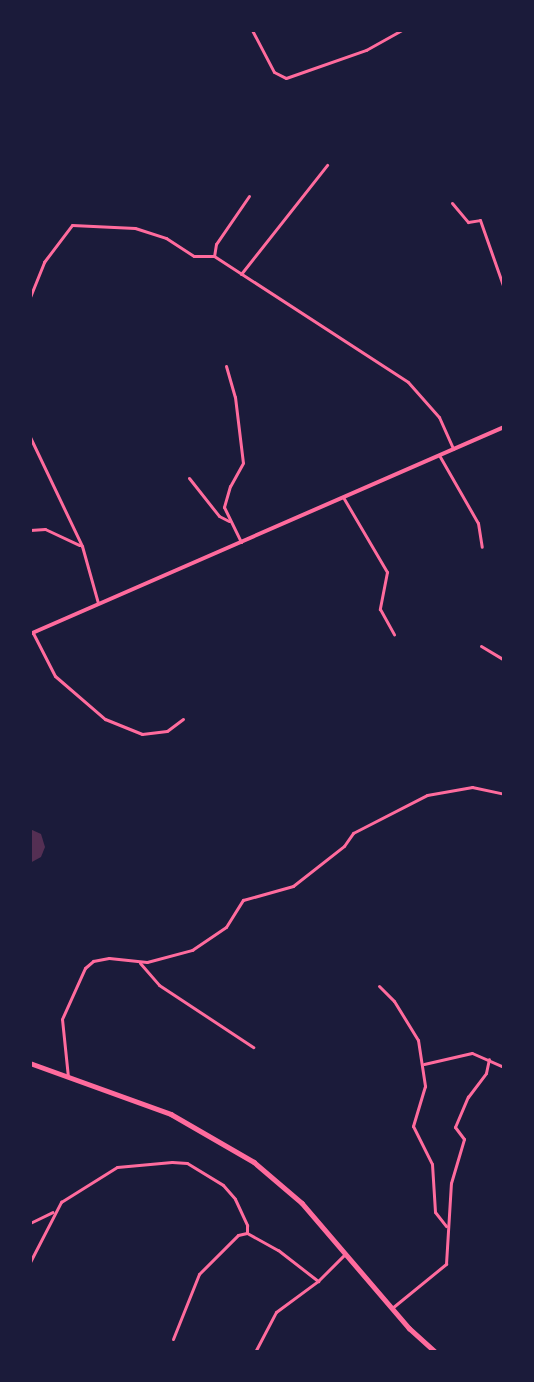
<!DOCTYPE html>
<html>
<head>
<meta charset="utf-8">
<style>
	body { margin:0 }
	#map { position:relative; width:534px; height:1382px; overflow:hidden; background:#1b1b3a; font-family:"Space Grotesk",sans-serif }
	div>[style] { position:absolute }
	.building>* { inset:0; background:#542f53 }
	.minor>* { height:3px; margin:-1.5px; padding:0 1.5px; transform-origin:1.5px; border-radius:1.5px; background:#ff6b9d }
	.secondary>* { height:4px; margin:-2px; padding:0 2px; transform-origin:2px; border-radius:2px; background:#ff6b9d }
	.primary>* { height:4.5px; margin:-2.25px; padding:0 2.25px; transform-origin:2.25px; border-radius:2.25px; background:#ff6b9d }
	span { translate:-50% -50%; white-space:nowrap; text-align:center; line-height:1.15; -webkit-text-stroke:4.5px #1b1b3a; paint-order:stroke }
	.frame { position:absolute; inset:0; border:32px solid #1b1b3a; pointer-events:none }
</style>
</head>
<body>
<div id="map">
	<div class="building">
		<div style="clip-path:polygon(30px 829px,41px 834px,45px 847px,41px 857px,30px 863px)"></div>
	</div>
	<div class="minor">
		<div style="left:252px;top:30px;width:47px;rotate:62.4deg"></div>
		<div style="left:274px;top:72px;width:13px;rotate:27deg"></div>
		<div style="left:286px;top:78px;width:85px;rotate:-19.3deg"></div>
		<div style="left:366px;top:50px;width:41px;rotate:-29.1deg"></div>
		<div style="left:249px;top:196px;width:58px;rotate:124.5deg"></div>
		<div style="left:216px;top:244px;width:12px;rotate:99deg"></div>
		<div style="left:214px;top:256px;width:231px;rotate:33deg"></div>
		<div style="left:408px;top:382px;width:47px;rotate:48.5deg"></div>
		<div style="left:439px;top:417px;width:35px;rotate:66deg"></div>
		<div style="left:452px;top:203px;width:25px;rotate:50deg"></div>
		<div style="left:468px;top:222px;width:12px;rotate:-9deg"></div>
		<div style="left:480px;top:220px;width:72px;rotate:70.6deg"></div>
		<div style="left:241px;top:274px;width:139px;rotate:-51.7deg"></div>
		<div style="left:30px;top:297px;width:38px;rotate:-68deg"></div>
		<div style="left:44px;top:262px;width:46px;rotate:-52.9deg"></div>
		<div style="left:72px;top:225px;width:63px;rotate:2.7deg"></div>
		<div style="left:135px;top:228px;width:33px;rotate:18deg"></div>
		<div style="left:166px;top:238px;width:33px;rotate:33deg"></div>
		<div style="left:194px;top:256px;width:20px"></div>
		<div style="left:226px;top:366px;width:32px;rotate:74deg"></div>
		<div style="left:235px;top:397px;width:66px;rotate:83.1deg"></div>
		<div style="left:243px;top:463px;width:26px;rotate:119deg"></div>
		<div style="left:230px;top:486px;width:22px;rotate:106deg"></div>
		<div style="left:224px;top:507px;width:39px;rotate:64deg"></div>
		<div style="left:30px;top:437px;width:121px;rotate:64.5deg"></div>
		<div style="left:82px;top:546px;width:59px;rotate:74.3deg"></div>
		<div style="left:439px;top:455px;width:78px;rotate:60.2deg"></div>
		<div style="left:478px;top:523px;width:24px;rotate:81deg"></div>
		<div style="left:189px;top:478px;width:48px;rotate:51.7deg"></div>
		<div style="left:219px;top:516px;width:11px;rotate:27deg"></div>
		<div style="left:343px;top:497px;width:87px;rotate:59.6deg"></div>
		<div style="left:387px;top:572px;width:38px;rotate:101deg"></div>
		<div style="left:380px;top:609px;width:29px;rotate:61deg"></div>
		<div style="left:30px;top:530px;width:15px;rotate:-4deg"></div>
		<div style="left:45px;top:529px;width:38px;rotate:25deg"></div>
		<div style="left:33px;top:633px;width:48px;rotate:62.9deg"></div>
		<div style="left:55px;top:676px;width:66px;rotate:40.7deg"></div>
		<div style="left:105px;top:719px;width:40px;rotate:22deg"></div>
		<div style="left:142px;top:734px;width:25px;rotate:-7deg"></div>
		<div style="left:167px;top:731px;width:20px;rotate:-37deg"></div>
		<div style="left:481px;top:646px;width:27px;rotate:31deg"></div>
		<div style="left:140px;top:963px;width:29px;rotate:49deg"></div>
		<div style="left:159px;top:985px;width:113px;rotate:33.4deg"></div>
		<div style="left:379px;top:986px;width:21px;rotate:45deg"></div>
		<div style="left:394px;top:1001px;width:46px;rotate:58.4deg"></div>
		<div style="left:418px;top:1040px;width:47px;rotate:81.3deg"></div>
		<div style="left:425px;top:1086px;width:42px;rotate:106.7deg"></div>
		<div style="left:413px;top:1126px;width:42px;rotate:63.4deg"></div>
		<div style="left:432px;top:1164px;width:48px;rotate:86.4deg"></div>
		<div style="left:435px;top:1212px;width:18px;rotate:52deg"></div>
		<div style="left:424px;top:1064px;width:49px;rotate:-12.9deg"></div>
		<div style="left:472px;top:1053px;width:35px;rotate:24deg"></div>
		<div style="left:68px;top:1077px;width:58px;rotate:-95.9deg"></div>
		<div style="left:62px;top:1019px;width:56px;rotate:-65.7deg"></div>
		<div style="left:85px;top:968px;width:11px;rotate:-41deg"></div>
		<div style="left:93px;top:961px;width:16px;rotate:-11deg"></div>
		<div style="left:109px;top:958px;width:38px;rotate:6deg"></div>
		<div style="left:147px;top:962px;width:47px;rotate:-14.9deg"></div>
		<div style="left:192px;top:950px;width:41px;rotate:-34.1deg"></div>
		<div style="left:226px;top:927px;width:32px;rotate:-58deg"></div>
		<div style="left:243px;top:900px;width:52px;rotate:-15.6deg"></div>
		<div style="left:293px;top:886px;width:65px;rotate:-38.1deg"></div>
		<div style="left:344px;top:846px;width:16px;rotate:-55deg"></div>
		<div style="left:353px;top:833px;width:83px;rotate:-27.2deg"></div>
		<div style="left:427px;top:795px;width:46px;rotate:-10.1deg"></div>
		<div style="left:472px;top:787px;width:33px;rotate:12deg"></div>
		<div style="left:30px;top:1223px;width:25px;rotate:-26deg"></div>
		<div style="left:30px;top:1262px;width:68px;rotate:-62.7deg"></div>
		<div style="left:61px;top:1202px;width:66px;rotate:-32deg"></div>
		<div style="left:117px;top:1167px;width:55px;rotate:-5.2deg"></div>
		<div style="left:172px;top:1162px;width:15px;rotate:4deg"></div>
		<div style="left:187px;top:1163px;width:42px;rotate:31.4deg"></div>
		<div style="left:223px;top:1185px;width:18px;rotate:49deg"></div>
		<div style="left:235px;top:1199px;width:29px;rotate:65deg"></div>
		<div style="left:247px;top:1225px;width:8px;rotate:90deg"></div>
		<div style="left:247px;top:1233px;width:35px;rotate:29deg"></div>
		<div style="left:278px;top:1250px;width:51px;rotate:37.8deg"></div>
		<div style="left:392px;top:1308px;width:70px;rotate:-39.2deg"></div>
		<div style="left:446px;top:1264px;width:81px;rotate:-86.5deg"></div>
		<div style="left:451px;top:1183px;width:46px;rotate:-73.5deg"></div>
		<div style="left:464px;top:1139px;width:15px;rotate:-127deg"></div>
		<div style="left:455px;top:1127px;width:33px;rotate:-67deg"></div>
		<div style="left:468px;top:1097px;width:30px;rotate:-53deg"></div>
		<div style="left:486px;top:1073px;width:14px;rotate:-78deg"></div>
		<div style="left:173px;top:1339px;width:70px;rotate:-68.2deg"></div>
		<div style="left:199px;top:1274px;width:55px;rotate:-45deg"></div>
		<div style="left:238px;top:1235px;width:9px;rotate:-13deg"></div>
		<div style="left:255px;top:1352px;width:45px;rotate:-62.3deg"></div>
		<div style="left:276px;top:1312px;width:52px;rotate:-36.4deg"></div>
		<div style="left:318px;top:1281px;width:38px;rotate:-45deg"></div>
	</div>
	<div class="secondary">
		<div style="left:30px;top:634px;width:517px;rotate:-23.59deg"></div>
	</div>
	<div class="primary">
		<div style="left:30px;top:1063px;width:150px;rotate:19.9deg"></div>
		<div style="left:171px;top:1114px;width:96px;rotate:30deg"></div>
		<div style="left:254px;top:1162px;width:63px;rotate:40.5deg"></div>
		<div style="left:302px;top:1203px;width:165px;rotate:49.4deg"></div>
		<div style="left:409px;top:1328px;width:36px;rotate:42deg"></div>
	</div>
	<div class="frame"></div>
</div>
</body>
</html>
